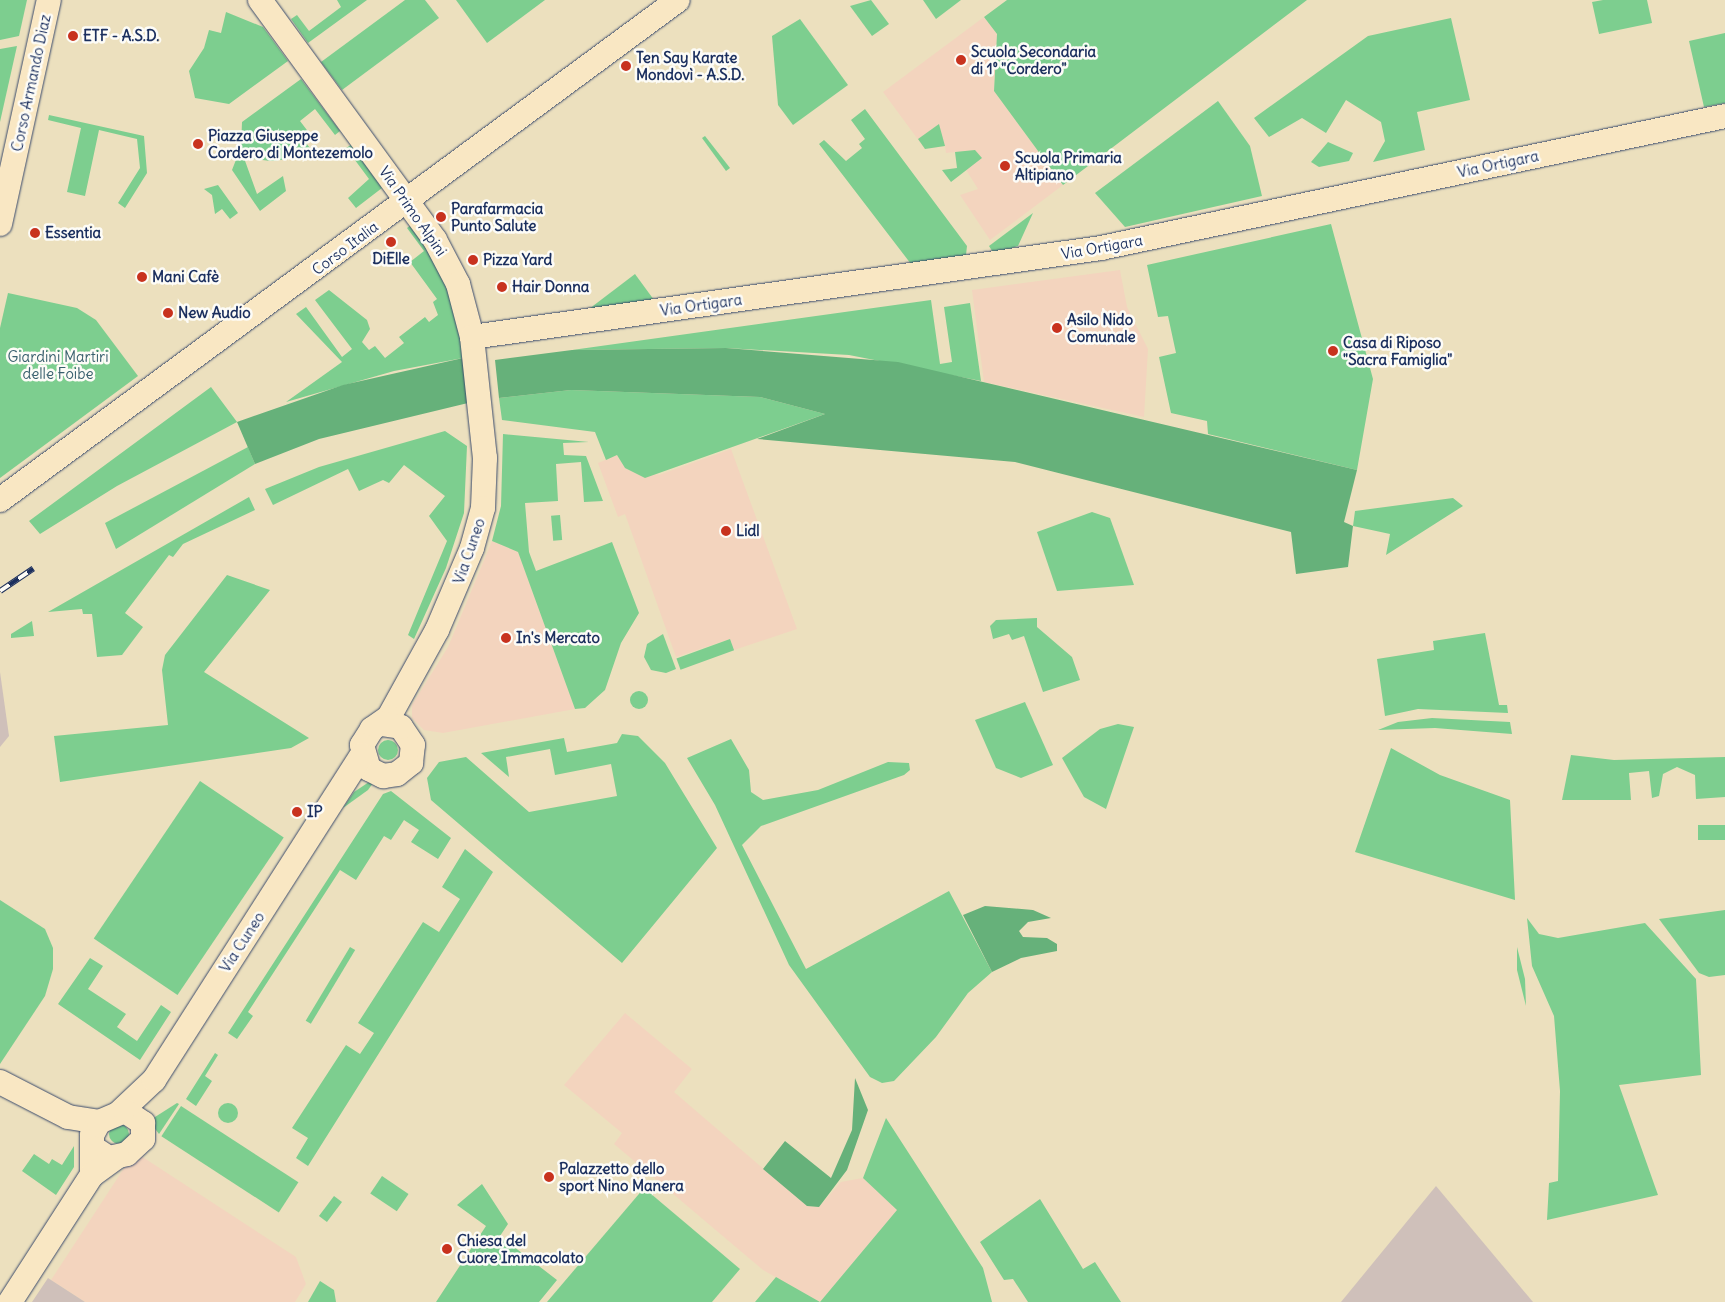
<!DOCTYPE html>
<html>
<head>
<meta charset="utf-8">
<style>
	body { margin:0 }
	#map { position:relative; width:1725px; height:1302px; overflow:hidden; background:#ece0be; font-family:Delius,sans-serif }
	div>[style] { position:absolute }
	.built>* { inset:0; background:#f3d4be }
	.industrial>* { inset:0; background:#cfc0ba }
	.green>* { inset:0; background:#7dce8f; transform-origin:0 0 }
	.round { border-radius:50% }
	.forest>* { inset:0; background:#66b17a }
	.roads { filter:drop-shadow(0 0 1px #3a4a6c) drop-shadow(0 0 1px #3a4a6c) }
	.secondary>* { height:24px; margin:-12px; padding:0 12px; transform-origin:12px; border-radius:12px; background:#f9e7c3 }
	.rail>* { height:5.5px; margin-top:-2.75px; transform-origin:0; background:repeating-linear-gradient(90deg,#fdfcf7 0 11px,#1b2f5e 0 22px); box-sizing:border-box; border-block:1px solid #1b2f5e }
	.dots>* { width:14px; height:14px; translate:-50% -50%; box-sizing:border-box; border:2px solid #fdfcf7; border-radius:50% }
	span { translate:-50% -50%; white-space:nowrap; text-align:center; line-height:1.15; -webkit-text-stroke:5px #fdfcf7; paint-order:stroke }
	.poi-label { font-size:15px; color:#1b2f5e; font-weight:700 }
	.left { translate:0 -50%; text-align:left }
	.street-label { font-size:15px; color:#1b2f5e }
	.park-label { font-size:15px; color:#385f6d }
</style>
</head>
<body>
<div id="map">
	<div class="built">
		<div style="clip-path:polygon(984px 17px,997px 34px,994px 91px,1063px 185px,990px 240px,960px 195px,978px 189px,955px 152px,946px 153px,945px 146px,925px 149px,883px 92px)"></div>
		<div style="clip-path:polygon(1120px 270px,1127px 307px,1148px 349px,1144px 417px,984px 382px,972px 290px)"></div>
		<div style="clip-path:polygon(731px 449px,797px 629px,734px 650px,730px 639px,676px 657px,625px 514px,618px 517px,598px 463px,617px 455px,625px 468px,659px 475px)"></div>
		<div style="clip-path:polygon(492px 541px,518px 552px,575px 709px,443px 733px,424px 730px,412px 718px,412px 705px,448px 647px)"></div>
		<div style="clip-path:polygon(625px 1013px,692px 1069px,674px 1092px,807px 1206px,819px 1207px,841px 1182px,863px 1178px,898px 1210px,820px 1302px,763px 1270px,614px 1144px,622px 1133px,564px 1085px)"></div>
		<div style="clip-path:polygon(141px 1156px,296px 1257px,306px 1284px,295px 1302px,85px 1302px,51px 1280px,128px 1162px)"></div>
	</div>
	<div class="industrial">
		<div style="clip-path:polygon(0 672px,9px 736px,0 747px)"></div>
		<div style="clip-path:polygon(1436px 1186px,1533px 1302px,1341px 1302px)"></div>
		<div style="clip-path:polygon(48px 1278px,51px 1280px,85px 1302px,32px 1302px)"></div>
	</div>
	<div class="green">
		<div style="clip-path:polygon(0 0,27px 0,19px 36px,0 40px)"></div>
		<div style="clip-path:polygon(337px 0,367px 0,308px 43px,291px 19px,297px 15px,309px 31px,341px 7px)"></div>
		<div style="clip-path:polygon(405px 0,425px 0,439px 18px,342px 90px,321px 62px)"></div>
		<div style="clip-path:polygon(456px 0,545px 0,487px 43px)"></div>
		<div style="clip-path:polygon(871px 0,889px 24px,872px 36px,850px 6px)"></div>
		<div style="clip-path:polygon(923px 0,961px 0,936px 19px)"></div>
		<div style="clip-path:polygon(1007px 0,1307px 0,1063px 185px,994px 91px,997px 34px,984px 17px)"></div>
		<div style="clip-path:polygon(1603px 0,1647px 0,1652px 23px,1599px 34px,1592px 2px)"></div>
		<div style="clip-path:polygon(226px 12px,263px 27px,288px 61px,229px 104px,195px 98px,189px 71px,204px 48px,209px 30px,221px 33px)"></div>
		<div style="clip-path:polygon(1451px 18px,1470px 100px,1417px 112px,1425px 150px,1373px 162px,1385px 141px,1381px 122px,1346px 100px,1326px 133px,1302px 118px,1269px 137px,1254px 118px,1368px 36px)"></div>
		<div style="clip-path:polygon(800px 19px,848px 85px,793px 125px,778px 105px,772px 36px)"></div>
		<div style="clip-path:polygon(1725px 33px,1725px 103px,1704px 107px,1689px 41px)"></div>
		<div style="clip-path:polygon(17px 46px,0 122px,0 49px)"></div>
		<div style="clip-path:polygon(301px 79px,340px 131px,335px 135px,315px 109px,300px 121px,313px 138px,306px 143px,313px 152px,306px 157px,271px 161px,244px 158px,257px 194px,283px 176px,286px 191px,260px 211px,232px 170px,241px 147px,242px 122px)"></div>
		<div style="clip-path:polygon(1218px 101px,1250px 146px,1262px 196px,1125px 227px,1095px 193px)"></div>
		<div style="clip-path:polygon(865px 109px,967px 246px,966px 255px,911px 264px,819px 144px,824px 140px,846px 161px,862px 148px,859px 144px,865px 139px,851px 120px)"></div>
		<div style="clip-path:polygon(49px 115px,144px 136px,147px 173px,125px 208px,118px 203px,140px 168px,137px 139px,99px 130px,85px 196px,67px 192px,81px 128px,48px 120px)"></div>
		<div style="clip-path:polygon(939px 124px,945px 146px,925px 149px,918px 139px)"></div>
		<div style="clip-path:polygon(705px 136px,730px 168px,726px 171px,702px 138px)"></div>
		<div style="clip-path:polygon(1328px 142px,1353px 153px,1349px 161px,1319px 167px,1311px 162px)"></div>
		<div style="clip-path:polygon(351px 145px,382px 188px,356px 208px,348px 198px,369px 179px,346px 148px)"></div>
		<div style="clip-path:polygon(975px 150px,982px 158px,951px 182px,942px 170px,957px 168px,955px 152px)"></div>
		<div style="clip-path:polygon(218px 185px,238px 213px,230px 219px,222px 209px,215px 214px,212px 195px,204px 189px)"></div>
		<div style="clip-path:polygon(1033px 213px,1018px 246px,994px 254px,989px 246px)"></div>
		<div style="clip-path:polygon(1331px 224px,1373px 379px,1357px 470px,1208px 434px,1207px 421px,1171px 413px,1159px 357px,1176px 353px,1168px 316px,1158px 317px,1147px 265px)"></div>
		<div style="clip-path:polygon(411px 225px,441px 273px,458px 319px,463px 358px,394px 371px,286px 402px,342px 362px,296px 314px,306px 307px,342px 357px,352px 349px,315px 300px,329px 290px,367px 320px,370px 329px,362px 342px,369px 350px,375px 346px,385px 358px,404px 343px,399px 337px,425px 317px,429px 322px,438px 315px,433px 302px,437px 299px,410px 262px,424px 251px,407px 228px)"></div>
		<div style="clip-path:polygon(635px 274px,654px 300px,589px 309px)"></div>
		<div style="clip-path:polygon(8px 293px,77px 308px,96px 320px,138px 376px,0 478px,0 328px)"></div>
		<div style="clip-path:polygon(931px 300px,940px 364px,952px 362px,944px 307px,970px 303px,981px 381px,849px 355px,726px 348px,572px 350px)"></div>
		<div style="clip-path:polygon(211px 387px,237px 422px,117px 486px,40px 534px,29px 521px)"></div>
		<div style="clip-path:polygon(571px 390px,760px 397px,825px 414px,645px 478px,625px 468px,617px 455px,606px 460px,595px 432px,502px 420px,499px 398px)"></div>
		<div style="clip-path:polygon(445px 431px,467px 446px,464px 513px,446px 568px,414px 639px,408px 635px,447px 541px,429px 516px,445px 496px,404px 465px,389px 483px,383px 480px,359px 491px,348px 469px,273px 505px,265px 489px,319px 467px)"></div>
		<div style="clip-path:polygon(503px 434px,589px 442px,563px 443px,564px 455px,586px 456px,603px 501px,584px 502px,581px 462px,556px 464px,558px 501px,525px 503px,529px 552px,536px 571px,612px 542px,639px 613px,621px 643px,605px 690px,585px 708px,575px 709px,518px 552px,492px 541px,501px 506px)"></div>
		<div style="clip-path:polygon(248px 447px,255px 464px,116px 549px,105px 523px)"></div>
		<div style="clip-path:polygon(249px 497px,255px 510px,183px 544px,173px 557px,169px 555px,125px 613px,143px 627px,122px 655px,97px 657px,92px 614px,83px 614px,82px 609px,48px 612px)"></div>
		<div style="clip-path:polygon(1453px 498px,1463px 506px,1386px 555px,1390px 534px,1353px 526px,1355px 511px)"></div>
		<div style="clip-path:polygon(1092px 512px,1110px 518px,1134px 585px,1057px 591px,1037px 532px)"></div>
		<div style="left:560px;top:515px;width:25px;height:9px;rotate:85deg"></div>
		<div style="clip-path:polygon(227px 575px,270px 590px,204px 672px,309px 738px,291px 748px,60px 782px,54px 736px,168px 725px,162px 670px,165px 655px)"></div>
		<div style="clip-path:polygon(1037px 618px,1037px 627px,1072px 657px,1080px 680px,1043px 692px,1024px 636px,1012px 640px,1009px 634px,993px 639px,990px 626px,996px 620px)"></div>
		<div style="clip-path:polygon(32px 621px,34px 636px,11px 638px,11px 634px)"></div>
		<div style="clip-path:polygon(1485px 633px,1499px 705px,1507px 705px,1508px 713px,1418px 709px,1385px 716px,1377px 659px,1434px 650px,1433px 641px)"></div>
		<div style="clip-path:polygon(663px 634px,676px 669px,666px 673px,651px 670px,644px 657px,647px 644px)"></div>
		<div style="left:730px;top:639px;width:12px;height:57px;rotate:70deg"></div>
		<div class="round" style="left:630px;top:691px;width:18px;height:18px"></div>
		<div style="clip-path:polygon(1025px 702px,1053px 765px,1021px 778px,996px 768px,975px 720px)"></div>
		<div style="clip-path:polygon(1432px 718px,1510px 722px,1512px 734px,1435px 728px,1378px 730px,1398px 722px)"></div>
		<div style="clip-path:polygon(1118px 724px,1134px 727px,1106px 809px,1084px 797px,1062px 758px,1100px 729px)"></div>
		<div style="clip-path:polygon(622px 734px,638px 736px,665px 763px,717px 848px,622px 963px,431px 800px,427px 778px,439px 762px,466px 757px,529px 812px,617px 796px,611px 764px,555px 775px,550px 749px,506px 757px,509px 777px,481px 753px,564px 738px,567px 752px,617px 743px)"></div>
		<div style="clip-path:polygon(731px 739px,749px 770px,751px 792px,763px 800px,818px 790px,888px 762px,909px 763px,910px 770px,904px 775px,761px 826px,742px 845px,806px 969px,949px 891px,992px 972px,968px 993px,936px 1037px,894px 1081px,882px 1083px,870px 1077px,789px 965px,715px 805px,687px 758px)"></div>
		<div class="round" style="left:378px;top:740px;width:20px;height:20px"></div>
		<div style="clip-path:polygon(1391px 748px,1440px 775px,1510px 800px,1515px 900px,1355px 852px)"></div>
		<div style="clip-path:polygon(1571px 755px,1614px 760px,1725px 757px,1725px 797px,1696px 799px,1695px 775px,1677px 767px,1663px 774px,1659px 796px,1652px 798px,1649px 771px,1629px 773px,1631px 800px,1562px 800px)"></div>
		<div style="clip-path:polygon(378px 776px,368px 790px,343px 808px,354px 792px)"></div>
		<div style="left:200px;top:781px;width:101px;height:190px;rotate:34deg"></div>
		<div style="clip-path:polygon(391px 791px,451px 838px,438px 859px,411px 842px,419px 830px,404px 820px,391px 840px,384px 836px,356px 880px,340px 870px,248px 1012px,253px 1016px,237px 1039px,228px 1033px,383px 794px)"></div>
		<div style="left:1725px;top:825px;width:15px;height:27px;rotate:90deg"></div>
		<div style="clip-path:polygon(465px 849px,493px 872px,308px 1166px,296px 1158px,308px 1138px,292px 1128px,346px 1045px,360px 1054px,374px 1033px,358px 1023px,423px 922px,439px 932px,460px 899px,442px 887px)"></div>
		<div style="clip-path:polygon(0 900px,45px 929px,53px 948px,53px 969px,45px 996px,0 1064px)"></div>
		<div style="clip-path:polygon(1725px 910px,1725px 975px,1709px 977px,1699px 973px,1659px 919px)"></div>
		<div style="clip-path:polygon(1527px 918px,1539px 934px,1558px 938px,1645px 923px,1696px 979px,1701px 1075px,1619px 1085px,1658px 1195px,1547px 1220px,1549px 1183px,1558px 1181px,1560px 1091px,1554px 1016px,1532px 966px)"></div>
		<div style="left:350px;top:947px;width:6px;height:86px;rotate:31deg"></div>
		<div style="clip-path:polygon(1517px 947px,1525px 979px,1526px 1006px,1517px 970px)"></div>
		<div style="clip-path:polygon(90px 958px,103px 966px,88px 989px,126px 1014px,117px 1027px,137px 1041px,161px 1005px,171px 1012px,140px 1060px,58px 1004px)"></div>
		<div style="clip-path:polygon(215px 1053px,218px 1055px,205px 1076px,212px 1081px,196px 1106px,186px 1099px)"></div>
		<div class="round" style="left:218px;top:1103px;width:20px;height:20px"></div>
		<div style="clip-path:polygon(177px 1103px,179px 1104px,159px 1134px,153px 1126px,155px 1117px)"></div>
		<div style="left:181px;top:1106px;width:140px;height:36px;rotate:33deg"></div>
		<div style="clip-path:polygon(886px 1118px,983px 1268px,992px 1302px,755px 1302px,776px 1277px,820px 1302px,897px 1210px,863px 1178px)"></div>
		<div class="round" style="left:109px;top:1124px;width:20px;height:20px"></div>
		<div style="clip-path:polygon(74px 1146px,74px 1167px,56px 1195px,22px 1171px,34px 1154px,49px 1164px,52px 1159px,62px 1165px)"></div>
		<div style="left:382px;top:1176px;width:32px;height:21px;rotate:34deg"></div>
		<div style="clip-path:polygon(482px 1184px,508px 1224px,500px 1236px,557px 1280px,539px 1302px,436px 1302px,486px 1226px,457px 1205px)"></div>
		<div style="clip-path:polygon(644px 1188px,740px 1269px,712px 1302px,547px 1302px)"></div>
		<div style="left:334px;top:1196px;width:10px;height:25px;rotate:37deg"></div>
		<div style="clip-path:polygon(1040px 1199px,1083px 1269px,1095px 1262px,1121px 1302px,1028px 1302px,1013px 1279px,1004px 1280px,980px 1242px)"></div>
		<div style="clip-path:polygon(320px 1281px,334px 1290px,336px 1302px,308px 1302px)"></div>
	</div>
	<div class="forest">
		<div style="clip-path:polygon(726px 348px,898px 362px,1357px 470px,1344px 522px,1353px 526px,1348px 567px,1296px 574px,1291px 532px,1015px 462px,757px 439px,825px 414px,760px 397px,571px 390px,499px 398px,495px 360px,572px 350px)"></div>
		<div style="clip-path:polygon(463px 358px,468px 403px,319px 439px,255px 464px,237px 422px,343px 385px)"></div>
		<div style="clip-path:polygon(985px 906px,1033px 910px,1051px 918px,1028px 922px,1019px 931px,1023px 937px,1047px 938px,1057px 944px,1057px 951px,1021px 958px,992px 972px,963px 915px)"></div>
		<div style="clip-path:polygon(855px 1078px,868px 1110px,847px 1170px,819px 1207px,807px 1206px,763px 1169px,785px 1141px,831px 1178px,852px 1130px)"></div>
	</div>
	<div class="roads">
		<div class="secondary">
			<div style="left:260px;top:0;width:297px;rotate:53.9deg"></div>
			<div style="left:435px;top:240px;width:50px;rotate:62.4deg"></div>
			<div style="left:458px;top:284px;width:55px;rotate:75.2deg"></div>
			<div style="left:472px;top:337px;width:122px;rotate:83.9deg"></div>
			<div style="left:485px;top:458px;width:50px;rotate:92.3deg"></div>
			<div style="left:483px;top:508px;width:41px;rotate:105.4deg"></div>
			<div style="left:472px;top:548px;width:89px;rotate:113.1deg"></div>
			<div style="left:437px;top:630px;width:99px;rotate:118.9deg"></div>
			<div style="left:389px;top:717px;width:21px;rotate:145deg"></div>
			<div style="left:372px;top:729px;width:19px;rotate:122deg"></div>
			<div style="left:362px;top:745px;width:25px;rotate:74deg"></div>
			<div style="left:369px;top:769px;width:16px;rotate:27deg"></div>
			<div style="left:383px;top:776px;width:14px;rotate:-8deg"></div>
			<div style="left:397px;top:774px;width:18px;rotate:-38deg"></div>
			<div style="left:411px;top:763px;width:18px;rotate:-84deg"></div>
			<div style="left:413px;top:745px;width:22px;rotate:-124deg"></div>
			<div style="left:401px;top:727px;width:20px;rotate:-171deg"></div>
			<div style="left:0;top:224px;width:229px;rotate:-77.7deg"></div>
			<div style="left:472px;top:337px;width:635px;rotate:-8.05deg"></div>
			<div style="left:1101px;top:248px;width:638px;rotate:-11.94deg"></div>
			<div style="left:0;top:500px;width:842px;rotate:-36.41deg"></div>
			<div style="left:0;top:1082px;width:76px;rotate:27.2deg"></div>
			<div style="left:68px;top:1117px;width:31px;rotate:9deg"></div>
			<div style="left:120px;top:1112px;width:47px;rotate:-43.3deg"></div>
			<div style="left:154px;top:1080px;width:386px;rotate:-57.4deg"></div>
			<div style="left:92px;top:1175px;width:40px;rotate:-90deg"></div>
			<div style="left:92px;top:1135px;width:15px;rotate:-62deg"></div>
			<div style="left:99px;top:1122px;width:28px;rotate:-23deg"></div>
			<div style="left:125px;top:1111px;width:22px;rotate:34deg"></div>
			<div style="left:143px;top:1123px;width:16px;rotate:90deg"></div>
			<div style="left:143px;top:1139px;width:22px;rotate:137deg"></div>
			<div style="left:127px;top:1154px;width:18px;rotate:167deg"></div>
			<div style="left:109px;top:1158px;width:17px;rotate:-147deg"></div>
			<div style="left:10px;top:1302px;width:151px;rotate:-57.2deg"></div>
			<div style="left:92px;top:1175px;width:31px;rotate:-36deg"></div>
		</div>
	</div>
	<div class="rail">
		<div style="left:0;top:591px;width:40px;rotate:-34deg"></div>
	</div>
	<div class="dots">
		<div style="left:73px;top:36px;background:#c8321e"></div>
		<div style="left:961px;top:60px;background:#c8321e"></div>
		<div style="left:626px;top:66px;background:#c8321e"></div>
		<div style="left:198px;top:144px;background:#c8321e"></div>
		<div style="left:1005px;top:166px;background:#c8321e"></div>
		<div style="left:441px;top:217px;background:#c8321e"></div>
		<div style="left:35px;top:233px;background:#c8321e"></div>
		<div style="left:391px;top:242px;background:#c8321e"></div>
		<div style="left:473px;top:260px;background:#c8321e"></div>
		<div style="left:142px;top:277px;background:#c8321e"></div>
		<div style="left:502px;top:287px;background:#c8321e"></div>
		<div style="left:168px;top:313px;background:#c8321e"></div>
		<div style="left:1057px;top:328px;background:#c8321e"></div>
		<div style="left:1333px;top:351px;background:#c8321e"></div>
		<div style="left:726px;top:531px;background:#c8321e"></div>
		<div style="left:506px;top:638px;background:#c8321e"></div>
		<div style="left:297px;top:812px;background:#c8321e"></div>
		<div style="left:549px;top:1177px;background:#c8321e"></div>
		<div style="left:447px;top:1249px;background:#c8321e"></div>
	</div>
	<div class="poi-label">
		<span class="left" style="left:83px;top:36px">ETF - A.S.D.</span>
		<span class="left" style="left:971px;top:60px">Scuola Secondaria<br>di 1° "Cordero"</span>
		<span class="left" style="left:636px;top:66px">Ten Say Karate<br>Mondovì - A.S.D.</span>
		<span class="left" style="left:208px;top:144px">Piazza Giuseppe<br>Cordero di Montezemolo</span>
		<span class="left" style="left:1015px;top:166px">Scuola Primaria<br>Altipiano</span>
		<span class="left" style="left:451px;top:217px">Parafarmacia<br>Punto Salute</span>
		<span class="left" style="left:45px;top:233px">Essentia</span>
		<span style="left:391px;top:259px">DiElle</span>
		<span class="left" style="left:483px;top:260px">Pizza Yard</span>
		<span class="left" style="left:152px;top:277px">Mani Cafè</span>
		<span class="left" style="left:512px;top:287px">Hair Donna</span>
		<span class="left" style="left:178px;top:313px">New Audio</span>
		<span class="left" style="left:1067px;top:328px">Asilo Nido<br>Comunale</span>
		<span class="left" style="left:1343px;top:351px">Casa di Riposo<br>"Sacra Famiglia"</span>
		<span class="left" style="left:736px;top:531px">Lidl</span>
		<span class="left" style="left:516px;top:638px">In's Mercato</span>
		<span class="left" style="left:307px;top:812px">IP</span>
		<span class="left" style="left:559px;top:1177px">Palazzetto dello<br>sport Nino Manera</span>
		<span class="left" style="left:457px;top:1249px">Chiesa del<br>Cuore Immacolato</span>
	</div>
	<div class="street-label">
		<span style="left:31px;top:83px;rotate:-78deg">Corso Armando Diaz</span>
		<span style="left:1498px;top:164px;rotate:-12deg">Via Ortigara</span>
		<span style="left:413px;top:211px;rotate:55deg">Via Primo Alpini</span>
		<span style="left:1102px;top:247px;rotate:-10deg">Via Ortigara</span>
		<span style="left:345px;top:248px;rotate:-37deg">Corso Italia</span>
		<span style="left:701px;top:305px;rotate:-8deg">Via Ortigara</span>
		<span style="left:469px;top:551px;rotate:-71deg">Via Cuneo</span>
		<span style="left:242px;top:942px;rotate:-57deg">Via Cuneo</span>
	</div>
	<div class="park-label">
		<span style="left:58px;top:365px">Giardini Martiri<br>delle Foibe</span>
	</div>
</div>
</body>
</html>
